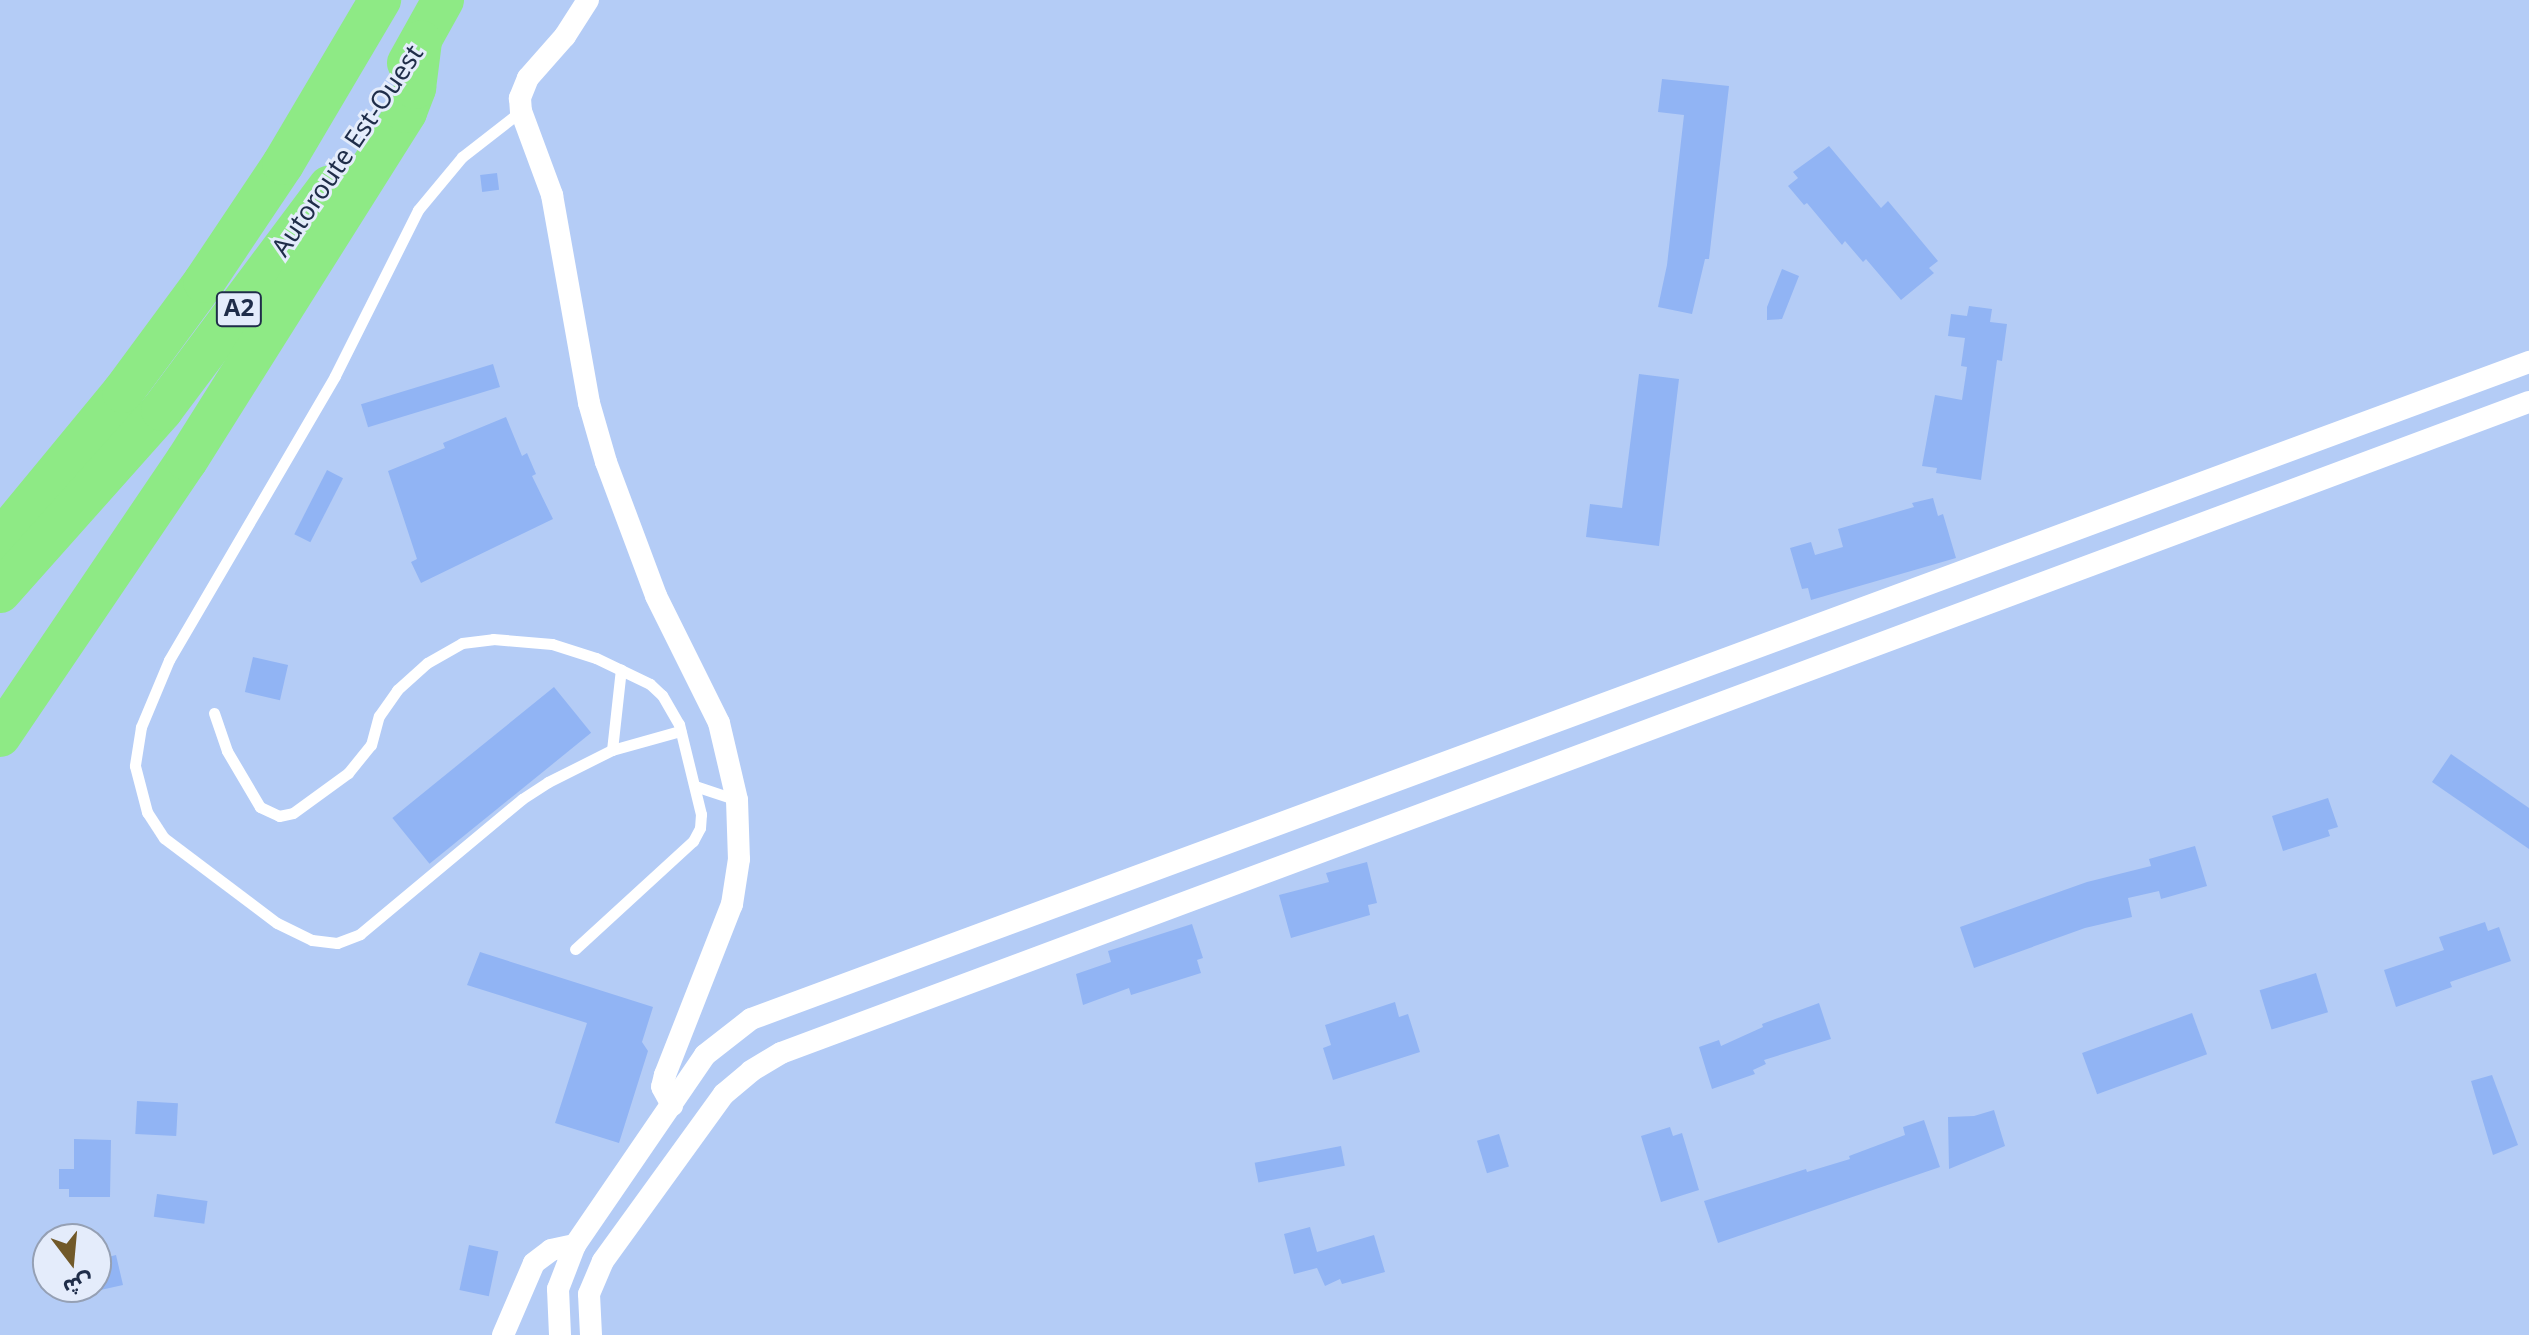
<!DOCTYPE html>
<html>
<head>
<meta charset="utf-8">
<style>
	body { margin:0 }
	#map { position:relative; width:2529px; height:1335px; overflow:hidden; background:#b4ccf6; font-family:Georgia,"Noto Sans Arabic",serif }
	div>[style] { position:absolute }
	.building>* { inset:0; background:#91b4f4; transform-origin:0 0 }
	.lane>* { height:11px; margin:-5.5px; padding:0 5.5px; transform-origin:5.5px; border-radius:5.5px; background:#fff }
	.street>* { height:22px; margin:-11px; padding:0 11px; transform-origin:11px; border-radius:11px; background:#fff }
	.highway>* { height:42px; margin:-21px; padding:0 21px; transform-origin:21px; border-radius:21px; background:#8eea85 }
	span { translate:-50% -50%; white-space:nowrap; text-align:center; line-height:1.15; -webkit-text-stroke:6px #e4ecfb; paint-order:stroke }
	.shield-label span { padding:2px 6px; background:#e4ecfb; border:2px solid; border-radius:6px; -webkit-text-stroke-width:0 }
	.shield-label { font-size:24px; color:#1f2d49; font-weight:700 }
	.street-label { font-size:26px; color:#1f2d49 }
	.north { position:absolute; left:32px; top:1223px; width:80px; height:80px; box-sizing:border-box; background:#e4ecfb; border:2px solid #95a0b4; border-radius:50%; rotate:164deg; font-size:22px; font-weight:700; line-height:32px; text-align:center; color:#1f2d49 }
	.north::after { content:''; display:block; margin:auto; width:28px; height:36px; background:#715929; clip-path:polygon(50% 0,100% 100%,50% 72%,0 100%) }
</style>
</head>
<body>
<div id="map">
	<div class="building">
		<div style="clip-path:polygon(1662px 79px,1729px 86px,1709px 259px,1705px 259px,1692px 314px,1658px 307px,1667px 265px,1684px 115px,1658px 112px)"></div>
		<div style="clip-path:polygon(1829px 146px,1881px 208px,1888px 201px,1938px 261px,1929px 268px,1934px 273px,1901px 300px,1866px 259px,1863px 262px,1845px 241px,1842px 245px,1807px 203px,1804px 205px,1788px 186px,1798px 178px,1793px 172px)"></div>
		<div style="left:497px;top:173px;width:17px;height:17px;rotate:83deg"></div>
		<div style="clip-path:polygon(1782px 269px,1799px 276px,1782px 319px,1767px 320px,1767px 307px)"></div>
		<div style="clip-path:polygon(1969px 306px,1992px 309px,1990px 322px,2007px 324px,2002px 361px,1997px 360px,1981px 480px,1936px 473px,1937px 468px,1922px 466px,1935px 395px,1962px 400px,1967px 367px,1961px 366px,1965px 338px,1948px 336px,1951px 314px,1967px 316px)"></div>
		<div style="left:493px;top:364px;width:24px;height:138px;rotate:73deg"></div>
		<div style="clip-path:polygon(1639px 374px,1679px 379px,1659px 546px,1586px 537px,1590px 504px,1622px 508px)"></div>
		<div style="clip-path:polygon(506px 417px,522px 456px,527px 453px,536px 474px,532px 476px,553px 519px,421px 583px,411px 562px,417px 559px,388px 471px,445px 448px,443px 443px)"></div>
		<div style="left:327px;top:470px;width:18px;height:72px;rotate:27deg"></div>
		<div style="clip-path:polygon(1933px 498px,1938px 516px,1943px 514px,1956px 558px,1811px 600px,1808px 588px,1802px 589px,1790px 548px,1811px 542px,1815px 555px,1843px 547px,1838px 529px,1914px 507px,1912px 503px)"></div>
		<div style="left:253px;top:657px;width:36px;height:36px;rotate:13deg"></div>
		<div style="left:554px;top:687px;width:59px;height:208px;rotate:51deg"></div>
		<div style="clip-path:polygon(2451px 754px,2529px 808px,2529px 849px,2432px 782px)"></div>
		<div style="clip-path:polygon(2328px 798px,2338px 827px,2328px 830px,2330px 836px,2283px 851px,2272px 816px)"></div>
		<div style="clip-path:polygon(2195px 846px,2207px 886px,2161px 899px,2159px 891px,2128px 898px,2132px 917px,2085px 928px,1974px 968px,1960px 927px,2087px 882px,2151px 866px,2149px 859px)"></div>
		<div style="clip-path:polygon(1367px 862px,1377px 903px,1368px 905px,1370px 915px,1291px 938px,1279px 895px,1329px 882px,1326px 873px)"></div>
		<div style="clip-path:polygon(2485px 922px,2488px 931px,2499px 927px,2511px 961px,2450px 982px,2452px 987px,2396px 1007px,2384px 970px,2444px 950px,2439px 937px)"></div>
		<div style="clip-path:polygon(1192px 924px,1203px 958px,1197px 960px,1201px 973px,1131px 995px,1129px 988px,1083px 1005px,1076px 974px,1111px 962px,1108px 951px)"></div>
		<div style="clip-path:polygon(480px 952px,653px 1007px,642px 1042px,648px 1051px,619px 1143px,555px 1123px,587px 1023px,467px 985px)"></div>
		<div style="left:2316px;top:973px;width:41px;height:59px;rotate:73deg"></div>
		<div style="clip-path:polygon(1395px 1002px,1399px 1017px,1408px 1014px,1420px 1052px,1333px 1080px,1323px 1048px,1331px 1045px,1325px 1025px)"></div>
		<div style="clip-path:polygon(1819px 1003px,1831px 1039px,1764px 1060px,1766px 1064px,1753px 1070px,1755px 1074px,1712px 1089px,1699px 1047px,1719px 1040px,1721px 1046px,1763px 1027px,1762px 1024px)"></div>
		<div style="left:2192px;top:1013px;width:44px;height:117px;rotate:70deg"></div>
		<div style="clip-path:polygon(2492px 1075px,2518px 1145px,2493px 1155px,2471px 1081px)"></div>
		<div style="left:137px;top:1101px;width:41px;height:33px;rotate:3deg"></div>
		<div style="clip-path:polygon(1994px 1110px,2005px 1146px,1949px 1169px,1948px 1117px,1974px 1116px)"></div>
		<div style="clip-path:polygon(1924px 1120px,1940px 1167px,1718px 1243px,1704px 1201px,1806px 1169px,1807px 1172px,1850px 1159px,1849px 1156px,1905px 1135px,1903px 1127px)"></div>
		<div style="clip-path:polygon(1670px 1127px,1673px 1136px,1682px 1133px,1699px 1190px,1661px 1202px,1641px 1136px)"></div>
		<div style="left:1499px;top:1134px;width:34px;height:23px;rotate:73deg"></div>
		<div style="clip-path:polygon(74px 1139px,111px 1140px,110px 1197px,69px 1197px,69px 1189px,59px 1189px,59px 1169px,74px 1169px)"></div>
		<div style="left:1341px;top:1146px;width:20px;height:88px;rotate:79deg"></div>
		<div style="left:157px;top:1194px;width:51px;height:23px;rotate:8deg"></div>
		<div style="clip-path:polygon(1310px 1227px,1317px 1252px,1374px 1235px,1385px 1272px,1342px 1284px,1340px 1279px,1325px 1286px,1317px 1268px,1294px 1274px,1284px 1234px)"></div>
		<div style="left:469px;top:1245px;width:30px;height:46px;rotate:12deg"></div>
		<div style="clip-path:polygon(116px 1255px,123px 1285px,96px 1291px,96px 1260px)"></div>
	</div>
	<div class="lane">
		<div style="left:521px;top:111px;width:75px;rotate:142.1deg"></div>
		<div style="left:462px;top:157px;width:69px;rotate:129.7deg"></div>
		<div style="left:418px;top:210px;width:186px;rotate:116.6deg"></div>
		<div style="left:335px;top:376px;width:329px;rotate:120.3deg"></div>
		<div style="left:169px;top:660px;width:73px;rotate:112.7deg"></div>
		<div style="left:141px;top:727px;width:39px;rotate:99deg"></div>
		<div style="left:135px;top:766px;width:48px;rotate:75.4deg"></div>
		<div style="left:147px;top:812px;width:31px;rotate:57deg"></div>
		<div style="left:164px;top:838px;width:141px;rotate:37deg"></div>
		<div style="left:277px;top:923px;width:39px;rotate:26deg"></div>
		<div style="left:312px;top:940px;width:25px;rotate:7deg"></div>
		<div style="left:337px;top:943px;width:25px;rotate:-21deg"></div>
		<div style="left:360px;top:934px;width:211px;rotate:-39.8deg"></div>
		<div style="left:522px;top:799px;width:31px;rotate:-33deg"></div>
		<div style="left:548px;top:782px;width:72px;rotate:-26.6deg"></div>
		<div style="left:612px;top:750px;width:71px;rotate:-15.6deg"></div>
		<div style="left:214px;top:713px;width:40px;rotate:71.1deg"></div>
		<div style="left:227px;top:751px;width:65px;rotate:59.5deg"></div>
		<div style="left:260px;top:807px;width:21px;rotate:25deg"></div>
		<div style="left:279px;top:816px;width:14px;rotate:-12deg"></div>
		<div style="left:293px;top:813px;width:68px;rotate:-36deg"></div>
		<div style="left:348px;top:773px;width:36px;rotate:-51deg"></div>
		<div style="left:371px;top:745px;width:30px;rotate:-75deg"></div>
		<div style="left:379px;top:716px;width:32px;rotate:-55deg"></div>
		<div style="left:397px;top:690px;width:40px;rotate:-42deg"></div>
		<div style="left:427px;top:663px;width:40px;rotate:-29.7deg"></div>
		<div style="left:462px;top:643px;width:31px;rotate:-7deg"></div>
		<div style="left:493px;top:639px;width:59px;rotate:4.8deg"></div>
		<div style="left:552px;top:644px;width:46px;rotate:17.7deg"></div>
		<div style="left:596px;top:658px;width:60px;rotate:25.7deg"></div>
		<div style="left:650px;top:684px;width:16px;rotate:43deg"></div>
		<div style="left:662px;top:695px;width:34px;rotate:60deg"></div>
		<div style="left:679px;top:724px;width:93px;rotate:76.3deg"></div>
		<div style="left:701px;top:814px;width:14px;rotate:94deg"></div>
		<div style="left:700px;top:828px;width:15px;rotate:118deg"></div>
		<div style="left:693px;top:841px;width:160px;rotate:137.5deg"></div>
		<div style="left:612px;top:750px;width:81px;rotate:-83.7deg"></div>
		<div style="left:695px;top:786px;width:44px;rotate:18.4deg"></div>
	</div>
	<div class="street">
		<div style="left:588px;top:0;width:43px;rotate:122.6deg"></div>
		<div style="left:565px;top:36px;width:56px;rotate:131.4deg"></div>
		<div style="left:528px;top:78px;width:22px;rotate:112deg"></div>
		<div style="left:520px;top:98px;width:13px;rotate:86deg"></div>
		<div style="left:521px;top:111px;width:90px;rotate:69.7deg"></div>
		<div style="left:552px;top:195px;width:211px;rotate:79.9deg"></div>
		<div style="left:589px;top:403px;width:61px;rotate:73.9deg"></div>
		<div style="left:606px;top:462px;width:143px;rotate:69.5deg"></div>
		<div style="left:656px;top:596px;width:142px;rotate:63.6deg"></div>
		<div style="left:719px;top:723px;width:79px;rotate:76.8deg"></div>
		<div style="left:737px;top:800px;width:59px;rotate:88.1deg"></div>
		<div style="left:739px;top:859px;width:46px;rotate:98.8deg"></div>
		<div style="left:732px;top:904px;width:184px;rotate:111.4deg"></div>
		<div style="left:665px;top:1075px;width:12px;rotate:104deg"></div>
		<div style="left:662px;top:1087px;width:21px;rotate:61deg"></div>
		<div style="left:503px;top:1335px;width:78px;rotate:-66.7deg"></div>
		<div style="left:534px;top:1263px;width:21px;rotate:-37deg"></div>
		<div style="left:551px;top:1250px;width:25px;rotate:-12deg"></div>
		<div style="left:560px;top:1335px;width:46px;rotate:-92.5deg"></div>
		<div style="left:558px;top:1289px;width:47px;rotate:-68.9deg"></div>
		<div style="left:575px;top:1245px;width:230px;rotate:-55.6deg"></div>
		<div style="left:705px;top:1055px;width:58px;rotate:-38deg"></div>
		<div style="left:751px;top:1019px;width:1896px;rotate:-20.28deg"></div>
		<div style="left:591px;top:1335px;width:41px;rotate:-92.8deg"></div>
		<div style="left:589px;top:1294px;width:36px;rotate:-67deg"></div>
		<div style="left:603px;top:1261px;width:206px;rotate:-54.1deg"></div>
		<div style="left:724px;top:1094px;width:35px;rotate:-40deg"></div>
		<div style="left:751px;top:1071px;width:35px;rotate:-31deg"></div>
		<div style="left:781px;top:1053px;width:1865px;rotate:-20.43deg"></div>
	</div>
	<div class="highway">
		<div style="left:408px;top:63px;width:72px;rotate:-60.9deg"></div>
		<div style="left:0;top:541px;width:193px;rotate:-50.5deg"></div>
		<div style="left:123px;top:392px;width:137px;rotate:-53.6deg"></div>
		<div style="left:204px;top:282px;width:142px;rotate:-56.2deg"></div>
		<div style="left:283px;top:164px;width:191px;rotate:-59.4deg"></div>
		<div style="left:0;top:592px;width:244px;rotate:-48.3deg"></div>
		<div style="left:162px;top:410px;width:279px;rotate:-53.2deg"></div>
		<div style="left:0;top:736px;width:333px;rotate:-55.9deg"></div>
		<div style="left:187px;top:460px;width:411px;rotate:-57.8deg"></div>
		<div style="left:406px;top:112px;width:26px;rotate:-69deg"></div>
		<div style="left:415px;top:88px;width:47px;rotate:-82.7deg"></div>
	</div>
	<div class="shield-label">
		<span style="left:239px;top:309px">A2</span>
	</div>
	<div class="street-label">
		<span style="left:348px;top:151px;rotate:-56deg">Autoroute Est-Ouest</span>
	</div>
	<div class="north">ش</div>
</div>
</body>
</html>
